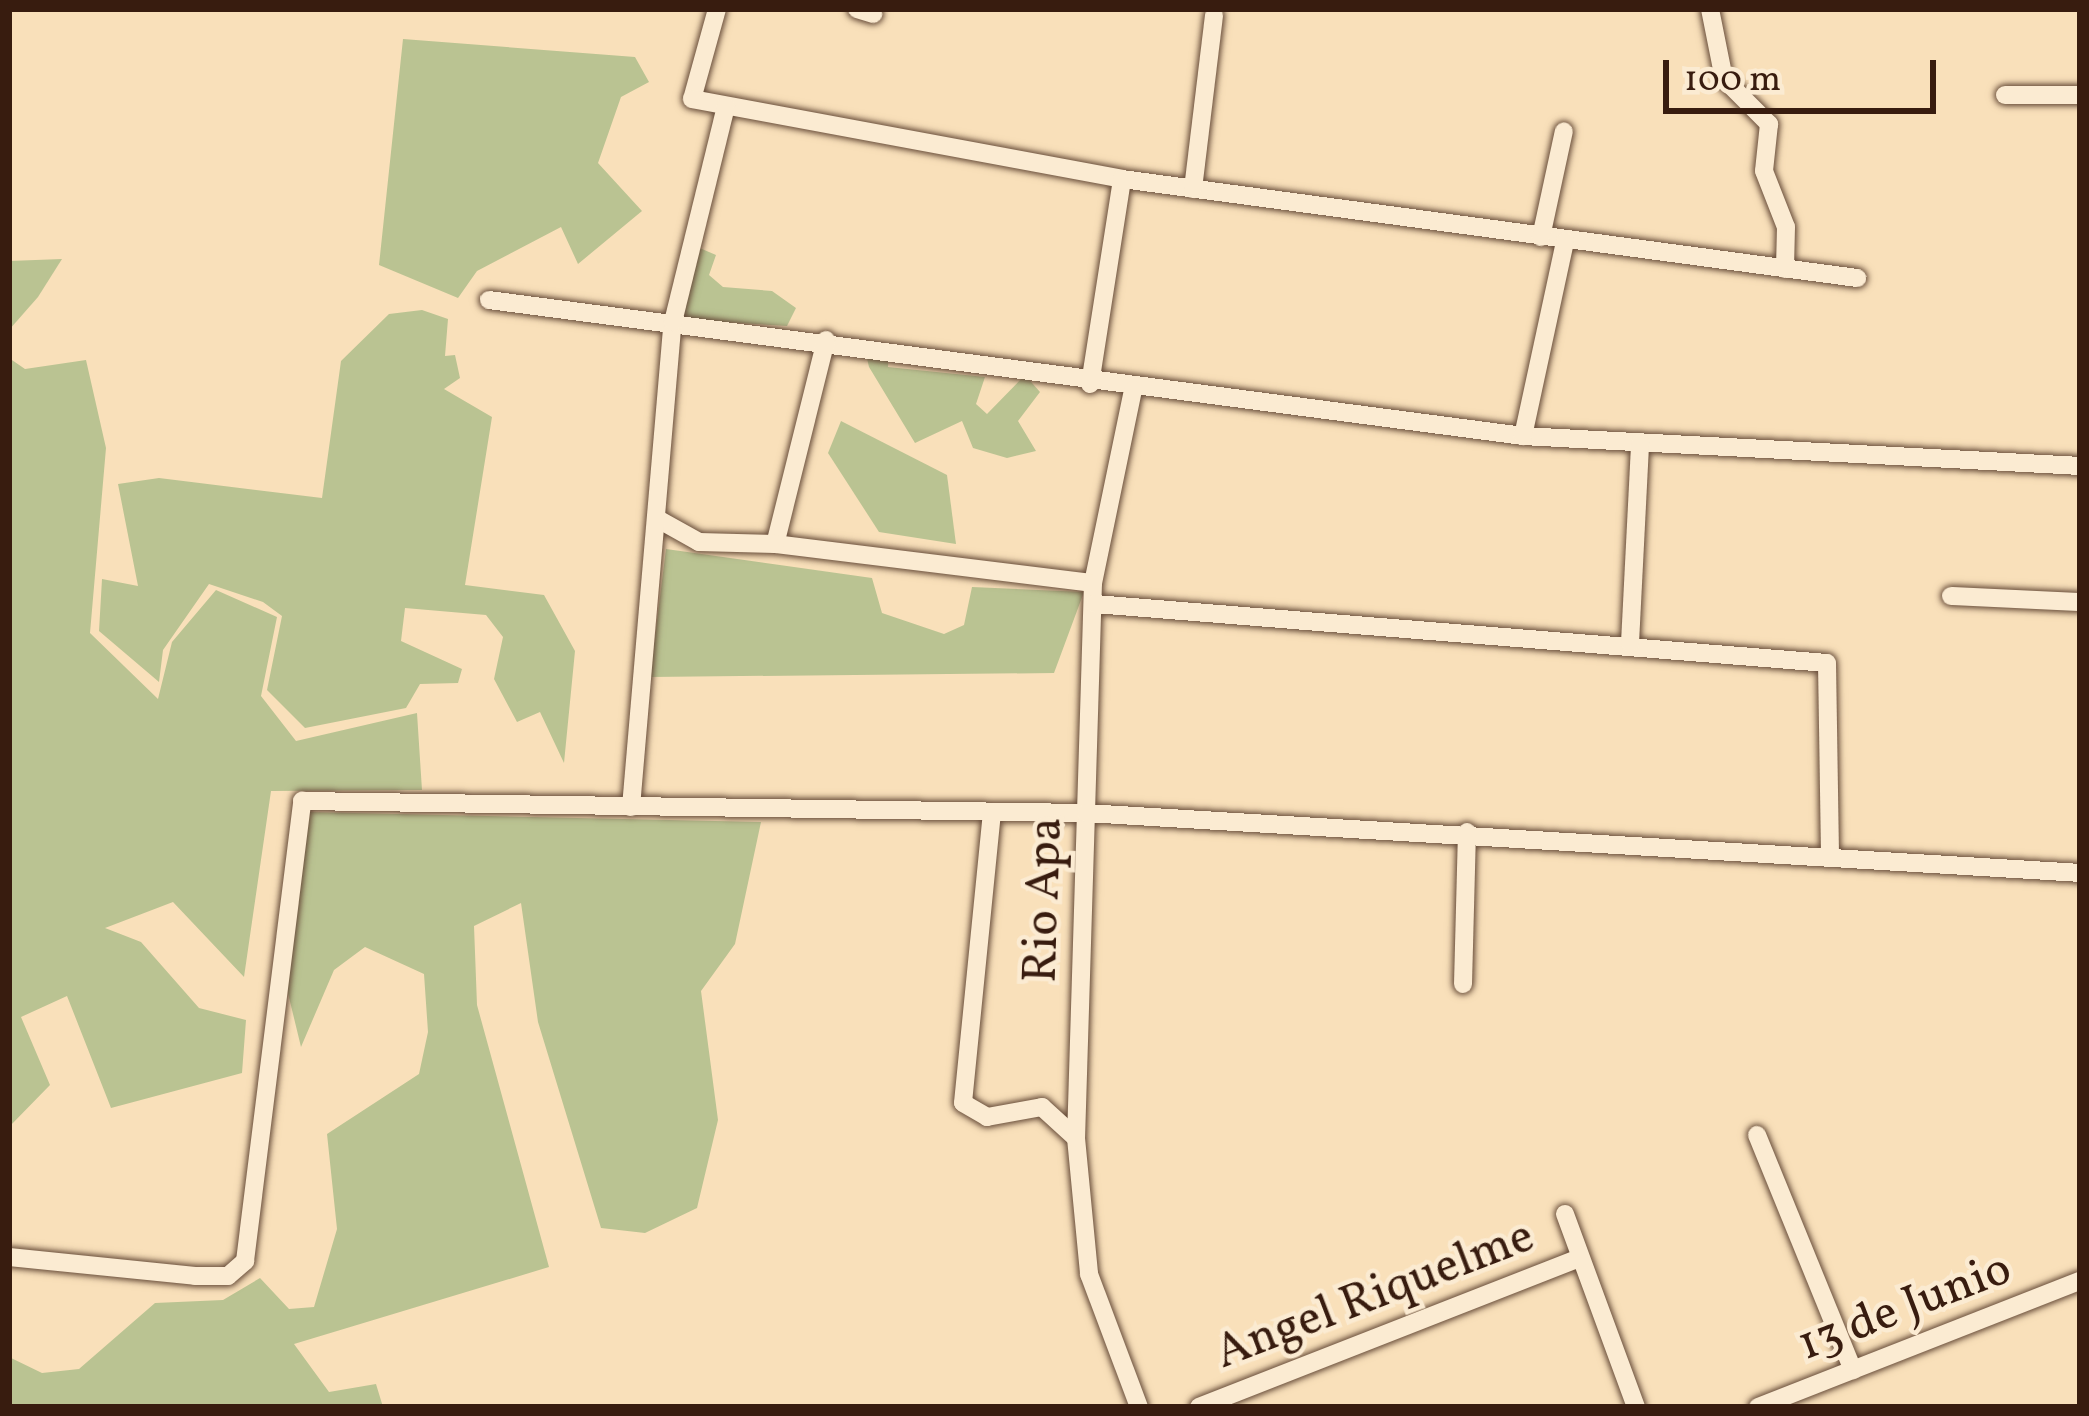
<!DOCTYPE html>
<html>
<head>
<meta charset="utf-8">
<style>
	body { margin:0 }
	#map { position:relative; width:2089px; height:1416px; overflow:hidden; background:#f9e0ba; font-family:Vollkorn,serif }
	div>[style] { position:absolute }
	.green>* { inset:0; background:#bac392 }
	.roads { filter:drop-shadow(0 0 3px #684d3a) drop-shadow(0 0 3px #684d3a) }
	.minor>* { height:18px; margin:-9px; padding:0 9px; transform-origin:9px; border-radius:9px; background:#fbebd2 }
	span { translate:-50% -50%; white-space:nowrap; text-align:center; line-height:1.15; -webkit-text-stroke:9px #fbebd2; paint-order:stroke }
	.street-label { font-size:48px; color:#381c0f }
	.frame { position:absolute; inset:0; border:12px solid #381c0f; pointer-events:none }
	.scale { position:absolute; left:1663px; top:60px; width:273px; height:54px; box-sizing:border-box; border:6px solid #381c0f; border-top:0; padding-left:15px; font-size:36px; line-height:42px; white-space:nowrap; color:#381c0f; -webkit-text-stroke:9px #fbebd2; paint-order:stroke }
</style>
</head>
<body>
<div id="map">
	<div class="green">
		<div style="clip-path:polygon(403px 39px,635px 57px,649px 82px,621px 97px,598px 163px,642px 211px,578px 264px,561px 227px,477px 271px,458px 298px,379px 265px)"></div>
		<div style="clip-path:polygon(695px 246px,716px 255px,709px 275px,723px 287px,772px 291px,796px 308px,787px 326px,675px 319px)"></div>
		<div style="clip-path:polygon(62px 259px,38px 297px,9px 330px,9px 261px)"></div>
		<div style="clip-path:polygon(422px 310px,448px 319px,445px 356px,455px 355px,460px 378px,444px 389px,492px 417px,465px 585px,544px 595px,575px 651px,564px 763px,540px 712px,517px 722px,494px 679px,503px 637px,486px 615px,405px 608px,401px 641px,462px 669px,458px 683px,420px 684px,406px 708px,305px 728px,267px 690px,282px 616px,263px 602px,209px 584px,163px 650px,159px 682px,99px 631px,102px 579px,138px 586px,118px 484px,159px 478px,322px 498px,341px 361px,389px 314px)"></div>
		<div style="clip-path:polygon(889px 346px,888px 367px,985px 377px,976px 404px,987px 414px,1025px 375px,1040px 392px,1018px 421px,1036px 451px,1007px 458px,973px 448px,962px 421px,915px 443px,869px 367px,865px 350px)"></div>
		<div style="clip-path:polygon(9px 358px,25px 369px,86px 360px,106px 448px,90px 633px,158px 699px,172px 642px,216px 590px,277px 617px,261px 696px,296px 741px,417px 713px,422px 790px,271px 791px,244px 977px,173px 902px,105px 928px,141px 942px,199px 1008px,246px 1020px,242px 1073px,111px 1108px,67px 996px,21px 1017px,50px 1085px,9px 1127px)"></div>
		<div style="clip-path:polygon(841px 421px,947px 475px,956px 544px,879px 532px,828px 453px)"></div>
		<div style="clip-path:polygon(666px 549px,872px 578px,882px 613px,944px 634px,964px 625px,972px 587px,1084px 592px,1054px 673px,650px 677px)"></div>
		<div style="clip-path:polygon(309px 812px,761px 822px,735px 944px,701px 991px,718px 1120px,697px 1208px,645px 1233px,601px 1228px,538px 1022px,521px 903px,474px 926px,477px 1005px,549px 1267px,294px 1344px,329px 1392px,376px 1384px,383px 1407px,9px 1407px,9px 1357px,42px 1373px,79px 1369px,155px 1303px,223px 1300px,260px 1278px,289px 1309px,314px 1307px,337px 1229px,327px 1134px,419px 1074px,428px 1032px,424px 974px,365px 947px,334px 970px,301px 1047px,286px 985px)"></div>
	</div>
	<div class="roads">
		<div class="minor">
			<div style="left:717px;top:9px;width:93px;rotate:105.5deg"></div>
			<div style="left:692px;top:99px;width:437px;rotate:10.5deg"></div>
			<div style="left:1122px;top:179px;width:742px;rotate:7.67deg"></div>
			<div style="left:857px;top:9px;width:17px;rotate:17deg"></div>
			<div style="left:1710px;top:9px;width:71px;rotate:78.7deg"></div>
			<div style="left:1724px;top:79px;width:64px;rotate:45deg"></div>
			<div style="left:1769px;top:124px;width:47px;rotate:96.1deg"></div>
			<div style="left:1764px;top:171px;width:60px;rotate:68.6deg"></div>
			<div style="left:1786px;top:227px;width:42px;rotate:91.4deg"></div>
			<div style="left:2005px;top:95px;width:75px"></div>
			<div style="left:1193px;top:189px;width:175px;rotate:-83.1deg"></div>
			<div style="left:1541px;top:237px;width:108px;rotate:-77.8deg"></div>
			<div style="left:489px;top:300px;width:1043px;rotate:7.49deg"></div>
			<div style="left:1523px;top:436px;width:558px;rotate:3.08deg"></div>
			<div style="left:826px;top:340px;width:210px;rotate:104deg"></div>
			<div style="left:775px;top:544px;width:320px;rotate:7deg"></div>
			<div style="left:1090px;top:384px;width:207px;rotate:-81.1deg"></div>
			<div style="left:1133px;top:390px;width:197px;rotate:101.7deg"></div>
			<div style="left:1093px;top:583px;width:555px;rotate:91.75deg"></div>
			<div style="left:1076px;top:1138px;width:137px;rotate:84.5deg"></div>
			<div style="left:1089px;top:1274px;width:142px;rotate:69.4deg"></div>
			<div style="left:1523px;top:436px;width:199px;rotate:-77.8deg"></div>
			<div style="left:656px;top:518px;width:49px;rotate:29.2deg"></div>
			<div style="left:699px;top:542px;width:76px;rotate:1.5deg"></div>
			<div style="left:1951px;top:596px;width:129px;rotate:2.7deg"></div>
			<div style="left:1095px;top:604px;width:734px;rotate:4.61deg"></div>
			<div style="left:1827px;top:663px;width:191px;rotate:89.1deg"></div>
			<div style="left:1630px;top:643px;width:200px;rotate:-87.1deg"></div>
			<div style="left:631px;top:807px;width:487px;rotate:-85.1deg"></div>
			<div style="left:673px;top:322px;width:222px;rotate:-76.2deg"></div>
			<div style="left:992px;top:812px;width:292px;rotate:95.7deg"></div>
			<div style="left:963px;top:1103px;width:28px;rotate:30deg"></div>
			<div style="left:987px;top:1117px;width:56px;rotate:-10.3deg"></div>
			<div style="left:1042px;top:1107px;width:46px;rotate:42.4deg"></div>
			<div style="left:1463px;top:984px;width:152px;rotate:-88.5deg"></div>
			<div style="left:1757px;top:1135px;width:254px;rotate:67.8deg"></div>
			<div style="left:1565px;top:1214px;width:206px;rotate:69.8deg"></div>
			<div style="left:9px;top:1257px;width:187px;rotate:5.8deg"></div>
			<div style="left:195px;top:1276px;width:33px"></div>
			<div style="left:228px;top:1276px;width:23px;rotate:-41deg"></div>
			<div style="left:245px;top:1261px;width:464px;rotate:-82.9deg"></div>
			<div style="left:302px;top:801px;width:784px;rotate:0.88deg"></div>
			<div style="left:1086px;top:813px;width:996px;rotate:3.45deg"></div>
			<div style="left:1199px;top:1407px;width:409px;rotate:-21.4deg"></div>
			<div style="left:1758px;top:1407px;width:346px;rotate:-21.4deg"></div>
		</div>
	</div>
	<div class="street-label">
		<span style="left:1045px;top:900px;rotate:-88deg">Rio Apa</span>
		<span style="left:1375px;top:1296px;rotate:-21deg">Angel Riquelme</span>
		<span style="left:1905px;top:1308px;rotate:-21deg">13 de Junio</span>
	</div>
	<div class="frame"></div>
	<div class="scale">100 m</div>
</div>
</body>
</html>
